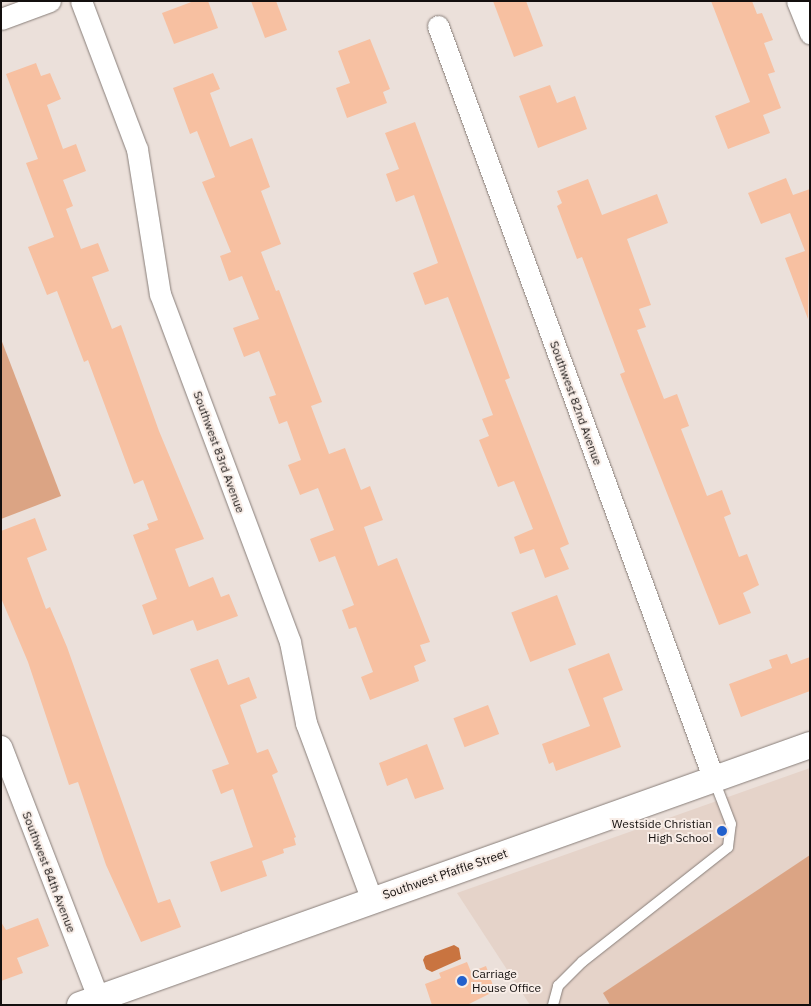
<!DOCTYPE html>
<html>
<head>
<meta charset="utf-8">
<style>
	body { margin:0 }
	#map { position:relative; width:811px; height:1006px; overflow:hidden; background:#ebe0da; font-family:"IBM Plex Sans",sans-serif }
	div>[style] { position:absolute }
	.built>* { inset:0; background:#e5d3c9 }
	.green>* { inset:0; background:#dba484 }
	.water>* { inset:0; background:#c97440 }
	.building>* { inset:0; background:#f7c0a1; transform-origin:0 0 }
	.roads { filter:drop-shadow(0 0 1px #887e79) drop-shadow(0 0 1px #887e79) }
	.service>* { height:10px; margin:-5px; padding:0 5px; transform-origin:5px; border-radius:5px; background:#fff }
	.minor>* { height:21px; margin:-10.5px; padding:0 10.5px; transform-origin:10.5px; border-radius:10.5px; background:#fff }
	.tertiary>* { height:26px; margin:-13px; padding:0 13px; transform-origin:13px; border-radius:13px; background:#fff }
	.dots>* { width:14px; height:14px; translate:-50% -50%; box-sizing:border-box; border:2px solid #f8ede7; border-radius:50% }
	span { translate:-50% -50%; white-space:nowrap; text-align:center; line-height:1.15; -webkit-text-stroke:4px #f8ede7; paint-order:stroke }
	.street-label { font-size:12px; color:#130f0e }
	.poi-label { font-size:12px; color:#130f0e }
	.right { translate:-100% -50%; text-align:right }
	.left { translate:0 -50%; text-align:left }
	.frame { position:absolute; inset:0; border:2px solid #130f0e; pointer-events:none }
</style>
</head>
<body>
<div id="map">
	<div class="built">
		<div style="clip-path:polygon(810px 768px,810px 1005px,530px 1005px,457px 893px)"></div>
	</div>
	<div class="green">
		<div style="clip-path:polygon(1px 339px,61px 496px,1px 519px)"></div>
		<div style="clip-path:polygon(810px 855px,810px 1005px,610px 1005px,603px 993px)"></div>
	</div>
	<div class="water">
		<div style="clip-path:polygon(454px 945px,459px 948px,461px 959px,432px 972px,426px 969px,423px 960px,425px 956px)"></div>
	</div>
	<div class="building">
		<div style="clip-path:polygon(194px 1px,208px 1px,218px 28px,174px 44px,162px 13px)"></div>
		<div style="clip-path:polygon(251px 1px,276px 1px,287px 30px,265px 38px)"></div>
		<div style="clip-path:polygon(493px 1px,526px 1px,543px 46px,514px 57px)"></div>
		<div style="clip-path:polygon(711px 1px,752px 1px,757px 14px,762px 13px,773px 40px,764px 43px,775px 72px,768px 74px,781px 108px,763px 115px,770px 133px,728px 149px,715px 116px,750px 102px)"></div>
		<div style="clip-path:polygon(370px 39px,390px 89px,383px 92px,387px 103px,347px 118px,336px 88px,350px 83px,338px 51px)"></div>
		<div style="clip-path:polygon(36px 63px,41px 76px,50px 73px,61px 99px,47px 105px,63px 149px,76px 144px,86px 171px,63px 180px,73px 206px,66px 209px,81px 249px,98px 243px,109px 271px,92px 277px,112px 329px,121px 325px,159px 431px,204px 539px,175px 549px,189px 587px,213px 577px,221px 597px,229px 594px,238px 616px,197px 631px,193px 620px,153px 635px,142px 605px,157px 599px,133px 535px,149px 529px,147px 524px,158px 520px,143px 480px,134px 484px,88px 360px,84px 362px,57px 291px,47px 295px,28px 247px,54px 237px,26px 163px,38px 159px,6px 74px)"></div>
		<div style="clip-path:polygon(213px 73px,220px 89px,210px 93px,230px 147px,252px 138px,270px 187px,261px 191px,281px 244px,261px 252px,276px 291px,279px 290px,322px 402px,311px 406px,329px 454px,345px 448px,361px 490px,370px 486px,383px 520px,364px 527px,378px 566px,397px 558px,430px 642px,420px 645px,426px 661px,414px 666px,419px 681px,370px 700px,361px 677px,373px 672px,356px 627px,349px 629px,342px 610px,354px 605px,335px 556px,319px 562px,310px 539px,334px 530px,318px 488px,300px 495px,288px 465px,301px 460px,287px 421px,279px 424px,269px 397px,276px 395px,259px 351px,244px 357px,233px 328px,259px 319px,242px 276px,229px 281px,220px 256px,231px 252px,202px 182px,215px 177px,197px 131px,190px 134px,173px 88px)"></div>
		<div style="clip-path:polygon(550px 85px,557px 103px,575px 96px,587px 129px,538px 148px,519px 96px)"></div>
		<div style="clip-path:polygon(415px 122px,510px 378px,505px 380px,569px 544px,560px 548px,569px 569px,545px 578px,534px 549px,520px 554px,514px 537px,533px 529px,514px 481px,498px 487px,479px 440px,489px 436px,482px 419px,493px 415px,448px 297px,425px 305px,413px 273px,438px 263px,414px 195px,396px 202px,386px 174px,399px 169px,385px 133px)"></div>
		<div style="clip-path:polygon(786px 178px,793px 195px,810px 189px,808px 319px,785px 258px,805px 251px,790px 213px,761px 224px,748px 193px)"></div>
		<div style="clip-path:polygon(588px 179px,602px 215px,657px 194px,668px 223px,627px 239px,651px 305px,639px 309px,646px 327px,637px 330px,664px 399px,677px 394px,689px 426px,681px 429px,707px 496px,722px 490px,731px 514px,724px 517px,739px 557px,747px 554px,759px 585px,743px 593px,751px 613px,719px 625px,620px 374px,625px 372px,582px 257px,577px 259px,557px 206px,562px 203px,557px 191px)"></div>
		<div style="clip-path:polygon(35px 518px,47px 550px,27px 558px,46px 609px,50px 607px,67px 647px,158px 903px,170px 899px,181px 927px,141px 942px,106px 865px,78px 782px,69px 785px,28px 662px,1px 598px,1px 531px)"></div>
		<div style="left:557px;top:595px;width:53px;height:49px;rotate:69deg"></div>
		<div style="clip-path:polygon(609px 653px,623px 690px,603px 698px,621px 747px,556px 771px,553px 762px,549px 764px,542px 744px,590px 726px,568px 669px)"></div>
		<div style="clip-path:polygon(787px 654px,791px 664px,810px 657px,810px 691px,741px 717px,729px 684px,772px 668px,769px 660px)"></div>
		<div style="clip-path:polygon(218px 659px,228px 685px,249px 677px,257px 698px,240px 705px,257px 753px,268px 749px,278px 772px,272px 775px,296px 837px,294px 838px,296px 845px,283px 849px,284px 853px,262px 861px,267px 876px,221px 892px,210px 862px,253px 847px,233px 789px,221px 794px,212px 770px,229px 764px,190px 669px)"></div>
		<div style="left:488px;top:705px;width:31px;height:37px;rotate:69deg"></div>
		<div style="clip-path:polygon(427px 744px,444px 789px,415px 799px,407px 778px,387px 786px,379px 763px)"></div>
		<div style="clip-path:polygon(38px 918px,49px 946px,17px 958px,23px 973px,1px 981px,1px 922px,6px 930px)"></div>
		<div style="clip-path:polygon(467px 962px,471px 972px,486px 966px,495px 991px,467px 1005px,432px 1005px,425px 984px,441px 978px,439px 973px)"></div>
	</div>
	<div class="roads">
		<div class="service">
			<div style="left:553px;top:1005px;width:20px;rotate:-75deg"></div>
			<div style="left:558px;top:986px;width:34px;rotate:-45deg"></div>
			<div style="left:582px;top:962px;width:186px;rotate:-38.2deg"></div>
			<div style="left:728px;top:847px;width:23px;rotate:-83deg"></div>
			<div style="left:731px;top:824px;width:47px;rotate:-111.1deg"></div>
		</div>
		<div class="minor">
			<div style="left:81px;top:1px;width:158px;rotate:69.3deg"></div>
			<div style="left:137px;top:149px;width:147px;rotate:81deg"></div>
			<div style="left:160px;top:294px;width:371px;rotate:69.5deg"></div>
			<div style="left:290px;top:642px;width:83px;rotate:78.8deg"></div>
			<div style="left:306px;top:723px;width:189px;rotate:69.6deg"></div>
			<div style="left:797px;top:1px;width:35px;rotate:68deg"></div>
			<div style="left:1px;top:19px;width:52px;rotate:-20.2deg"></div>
			<div style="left:438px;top:26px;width:803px;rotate:69.89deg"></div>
			<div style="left:1px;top:746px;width:270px;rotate:68.9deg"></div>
		</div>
		<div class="tertiary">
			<div style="left:80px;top:1005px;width:775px;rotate:-19.6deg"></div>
		</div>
	</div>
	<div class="dots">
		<div style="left:722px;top:831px;background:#2260cc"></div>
		<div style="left:462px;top:981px;background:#2260cc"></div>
	</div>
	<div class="street-label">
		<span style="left:576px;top:403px;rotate:70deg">Southwest 82nd Avenue</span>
		<span style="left:219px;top:452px;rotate:70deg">Southwest 83rd Avenue</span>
		<span style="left:49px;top:872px;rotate:69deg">Southwest 84th Avenue</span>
		<span style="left:445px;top:874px;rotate:-19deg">Southwest Pfaffle Street</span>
	</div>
	<div class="poi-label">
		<span class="right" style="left:712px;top:831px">Westside Christian<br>High School</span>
		<span class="left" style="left:472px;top:981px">Carriage<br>House Office</span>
	</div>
	<div class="frame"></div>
</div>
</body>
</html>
